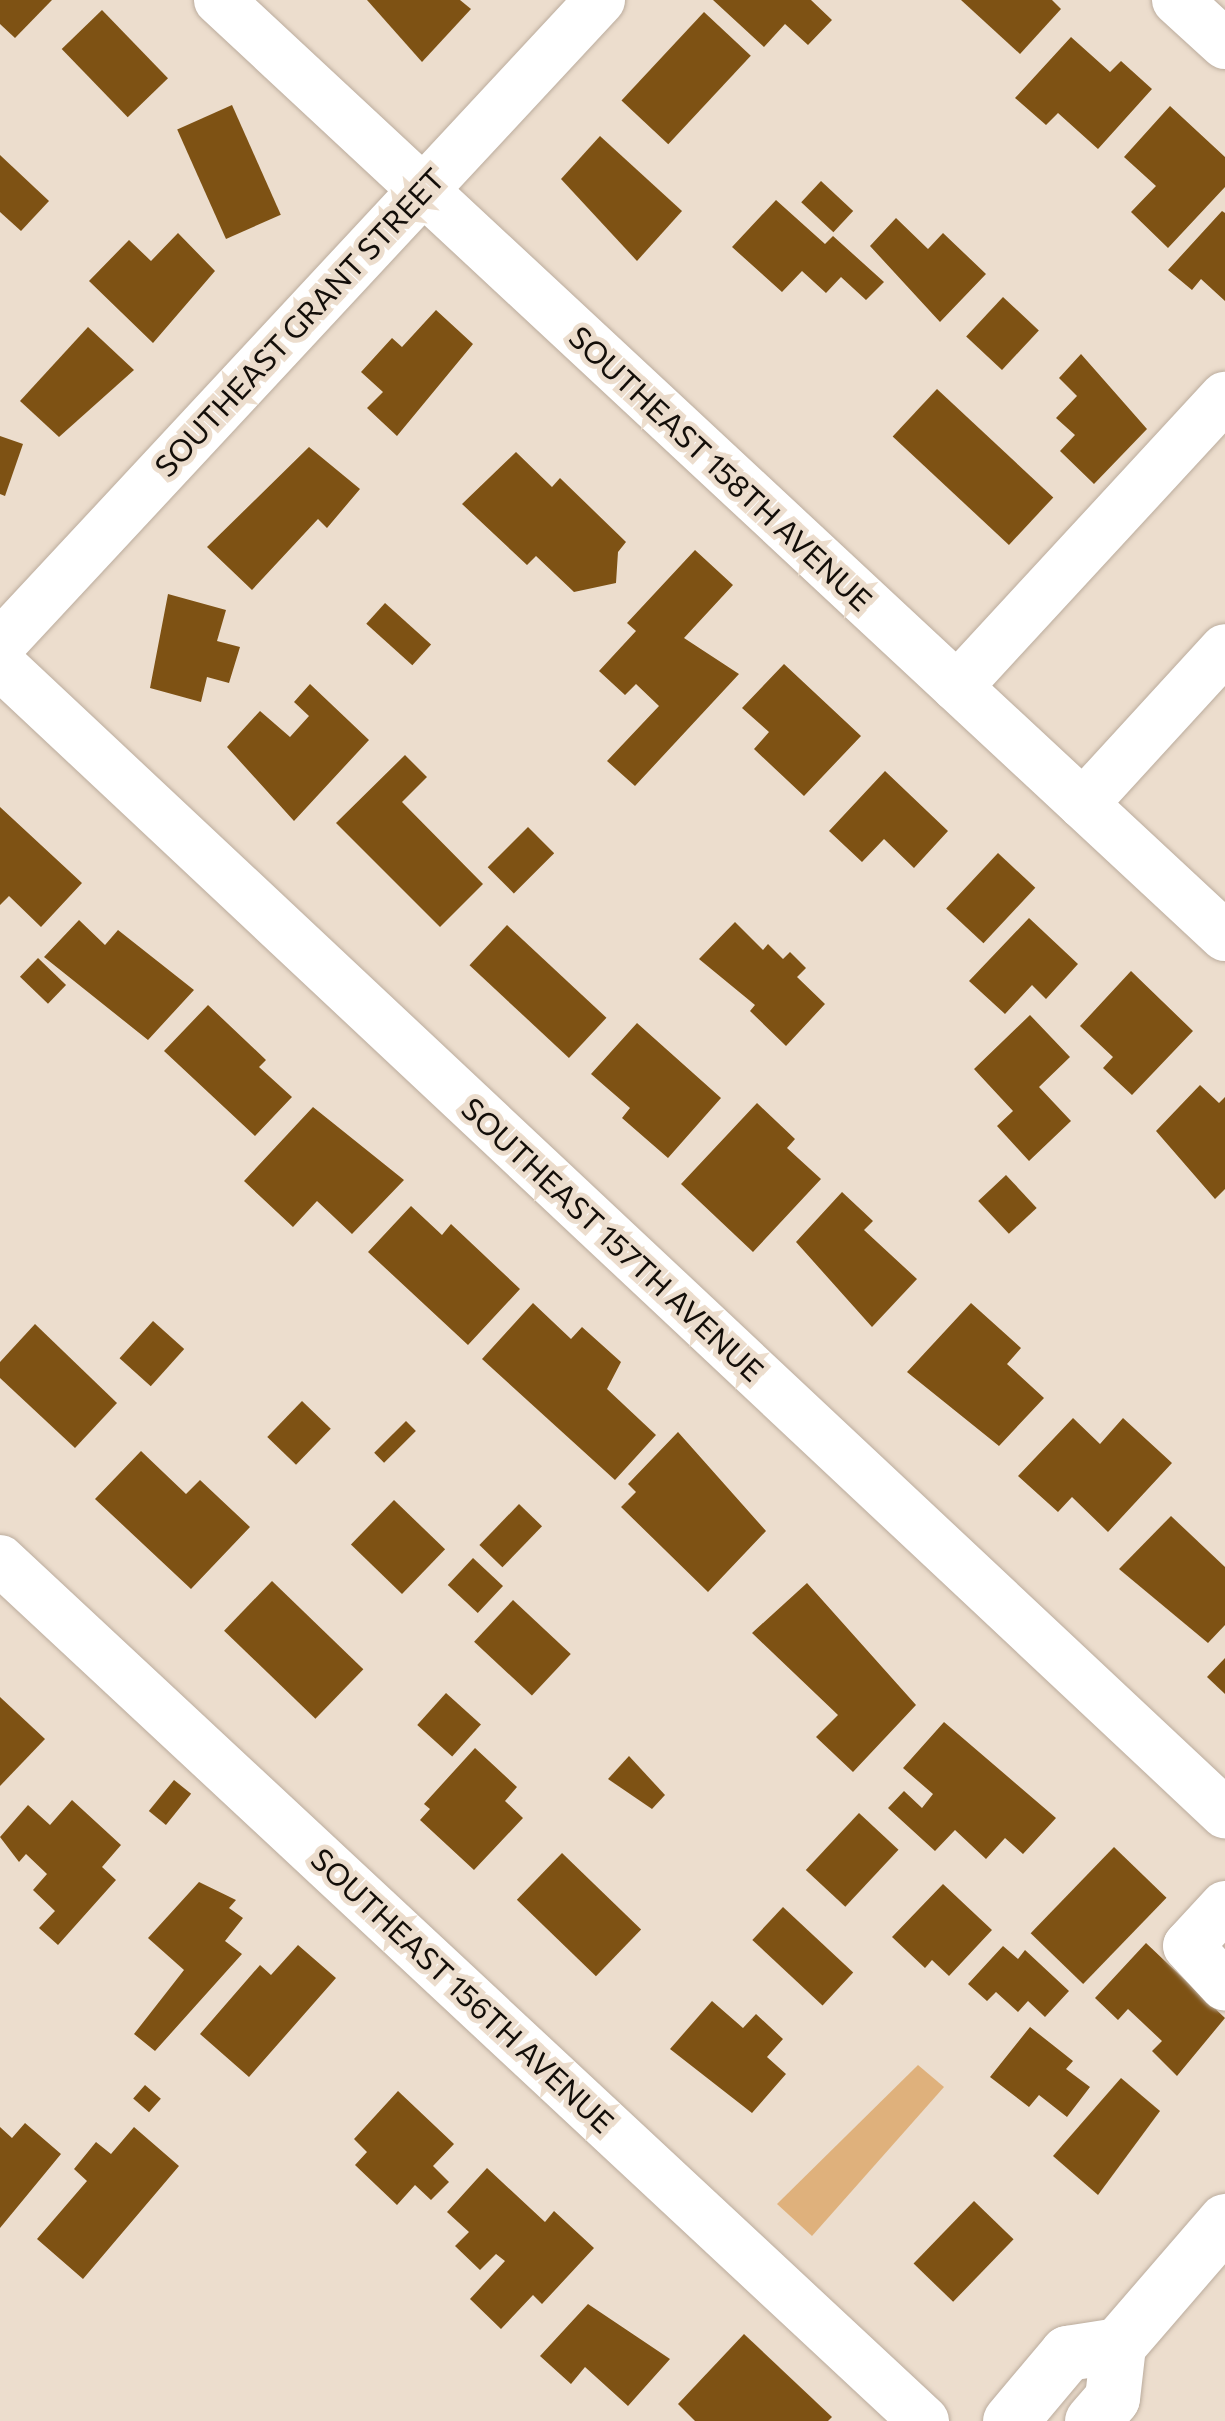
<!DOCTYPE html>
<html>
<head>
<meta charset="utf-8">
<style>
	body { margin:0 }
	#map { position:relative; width:1225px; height:2421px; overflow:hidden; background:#ecddcd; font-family:Commissioner,sans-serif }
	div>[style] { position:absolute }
	.green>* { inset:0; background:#dfb17c }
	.building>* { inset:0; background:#7e5214; transform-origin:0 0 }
	.roads { filter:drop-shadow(0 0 2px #bbac9d) drop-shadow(0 0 2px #bbac9d) }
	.minor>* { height:50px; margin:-25px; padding:0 25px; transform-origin:25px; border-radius:25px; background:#fff }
	.major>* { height:55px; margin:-27.5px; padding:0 27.5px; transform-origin:27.5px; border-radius:27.5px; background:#fff }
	span { translate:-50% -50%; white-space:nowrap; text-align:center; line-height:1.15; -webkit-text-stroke:10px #ecddcd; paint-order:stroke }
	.street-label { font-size:30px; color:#130e09 }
</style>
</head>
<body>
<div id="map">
	<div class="green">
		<div style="clip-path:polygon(918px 2065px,944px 2087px,812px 2236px,777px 2204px)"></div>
	</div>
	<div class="building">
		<div style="clip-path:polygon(0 0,52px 0,15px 38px,0 24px)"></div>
		<div style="clip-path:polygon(367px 0,460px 0,471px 9px,422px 62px)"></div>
		<div style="clip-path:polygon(713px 0,811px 0,832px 20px,808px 45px,785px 24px,764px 47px)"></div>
		<div style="clip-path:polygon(961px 0,1052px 0,1061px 9px,1020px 54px)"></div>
		<div style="left:102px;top:10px;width:95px;height:56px;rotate:46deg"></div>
		<div style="left:704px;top:12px;width:64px;height:121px;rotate:43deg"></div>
		<div style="clip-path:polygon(1071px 37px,1110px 72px,1121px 61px,1152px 89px,1098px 149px,1058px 113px,1046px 125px,1015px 98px)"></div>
		<div style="left:232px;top:105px;width:120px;height:60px;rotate:66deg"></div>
		<div style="clip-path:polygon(1170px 106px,1225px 157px,1225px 187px,1168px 248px,1131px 212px,1156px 186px,1124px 157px)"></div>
		<div style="clip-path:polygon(600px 136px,682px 211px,637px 261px,561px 179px)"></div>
		<div style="clip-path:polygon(0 155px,49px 201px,21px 231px,0 212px)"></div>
		<div style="left:821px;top:181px;width:44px;height:29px;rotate:43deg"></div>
		<div style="clip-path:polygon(776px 200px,825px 244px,833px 236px,884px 282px,866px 300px,841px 277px,826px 293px,802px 271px,782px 292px,732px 247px)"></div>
		<div style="clip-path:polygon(1222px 211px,1225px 213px,1225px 301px,1201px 279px,1192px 290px,1168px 270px)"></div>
		<div style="clip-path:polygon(896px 218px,928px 249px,943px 233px,986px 274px,940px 322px,870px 246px)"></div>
		<div style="clip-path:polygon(178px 233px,215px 271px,153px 343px,89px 281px,129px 240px,151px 261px)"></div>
		<div style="left:1003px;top:297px;width:49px;height:54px;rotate:43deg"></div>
		<div style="clip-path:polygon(436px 310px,473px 344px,397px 436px,367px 408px,383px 392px,361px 372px,392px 338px,402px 347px)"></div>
		<div style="clip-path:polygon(88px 327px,134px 370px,59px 437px,20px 401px)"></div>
		<div style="clip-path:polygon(1081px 354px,1147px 429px,1094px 484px,1060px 451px,1075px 435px,1056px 418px,1077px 396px,1059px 378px)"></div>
		<div style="left:937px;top:389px;width:159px;height:65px;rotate:43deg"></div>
		<div style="clip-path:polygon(0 436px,23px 444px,5px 496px,0 494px)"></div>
		<div style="clip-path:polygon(309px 447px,360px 489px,327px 528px,318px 519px,252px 590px,207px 547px)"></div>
		<div style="clip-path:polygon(516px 452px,552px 487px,560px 478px,626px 542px,618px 552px,616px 583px,574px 592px,536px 556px,527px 565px,462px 504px)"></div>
		<div style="clip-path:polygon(695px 550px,733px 585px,684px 638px,739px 674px,635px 786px,607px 761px,659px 706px,636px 684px,625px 695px,599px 671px,636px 631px,627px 623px)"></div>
		<div style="clip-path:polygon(168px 594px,226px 610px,217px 641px,240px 647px,229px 683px,207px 677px,201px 702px,150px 688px)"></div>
		<div style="left:385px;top:603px;width:62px;height:28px;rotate:42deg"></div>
		<div style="clip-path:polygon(784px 664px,861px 736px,804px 796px,754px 749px,769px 732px,742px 708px)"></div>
		<div style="clip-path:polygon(310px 684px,369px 740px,294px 821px,227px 747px,260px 711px,290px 737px,309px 716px,294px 702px)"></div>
		<div style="clip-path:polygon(405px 755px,427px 777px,402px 802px,483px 884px,440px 927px,336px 823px)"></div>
		<div style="clip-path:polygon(885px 771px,948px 831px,914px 868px,884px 839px,862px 862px,829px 831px)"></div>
		<div style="clip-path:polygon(0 807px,82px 883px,41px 927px,9px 896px,0 905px)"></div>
		<div style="left:528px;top:827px;width:37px;height:57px;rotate:45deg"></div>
		<div style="left:998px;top:853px;width:51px;height:76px;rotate:43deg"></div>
		<div style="clip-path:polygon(1029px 918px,1078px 964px,1046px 999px,1032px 985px,1005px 1014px,969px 981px)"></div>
		<div style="clip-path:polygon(79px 920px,105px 945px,118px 930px,194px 990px,148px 1040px,44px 957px)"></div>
		<div style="clip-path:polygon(735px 922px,763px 950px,768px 944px,783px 959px,790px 952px,806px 968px,797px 977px,825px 1004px,786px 1046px,750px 1011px,755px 1005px,699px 959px)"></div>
		<div style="left:507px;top:925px;width:136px;height:55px;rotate:43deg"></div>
		<div style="left:38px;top:958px;width:39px;height:26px;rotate:44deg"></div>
		<div style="clip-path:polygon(1131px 971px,1193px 1031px,1132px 1095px,1103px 1068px,1113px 1057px,1080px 1026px)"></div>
		<div style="clip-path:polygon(208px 1005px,266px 1060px,259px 1067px,292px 1097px,255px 1136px,164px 1051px)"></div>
		<div style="clip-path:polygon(1030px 1015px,1070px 1057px,1039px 1087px,1071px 1121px,1029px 1161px,997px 1126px,1013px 1111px,974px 1069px)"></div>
		<div style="clip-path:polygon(637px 1023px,721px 1098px,668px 1158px,622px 1118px,630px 1108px,591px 1074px)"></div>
		<div style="clip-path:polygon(1200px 1085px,1219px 1103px,1225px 1097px,1225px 1189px,1215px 1199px,1156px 1131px)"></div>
		<div style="clip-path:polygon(757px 1103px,795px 1139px,787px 1148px,821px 1179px,753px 1252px,681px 1184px)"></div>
		<div style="clip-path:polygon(313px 1107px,404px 1180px,352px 1234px,317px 1201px,293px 1227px,244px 1181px)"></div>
		<div style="left:1006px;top:1175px;width:45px;height:38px;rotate:47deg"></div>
		<div style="clip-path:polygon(842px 1192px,873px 1221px,864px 1230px,917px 1279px,872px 1327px,796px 1242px)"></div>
		<div style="clip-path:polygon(411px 1206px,442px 1235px,451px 1224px,520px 1289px,468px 1345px,368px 1252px)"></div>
		<div style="clip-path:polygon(533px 1303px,571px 1339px,582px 1327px,621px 1362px,607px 1389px,656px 1435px,615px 1480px,482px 1359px)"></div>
		<div style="clip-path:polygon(971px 1303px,1021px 1348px,1007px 1364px,1044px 1398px,999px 1446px,907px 1372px)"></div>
		<div style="left:153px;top:1321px;width:42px;height:50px;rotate:42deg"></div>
		<div style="clip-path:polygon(35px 1324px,117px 1403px,75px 1448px,0 1378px,0 1362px)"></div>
		<div style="left:302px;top:1401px;width:40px;height:50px;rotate:44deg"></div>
		<div style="clip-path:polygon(1073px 1418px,1100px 1444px,1123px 1418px,1172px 1463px,1108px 1532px,1072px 1497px,1058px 1512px,1018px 1476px)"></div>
		<div style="left:406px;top:1421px;width:14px;height:45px;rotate:45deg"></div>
		<div style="clip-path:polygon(678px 1432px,766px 1531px,708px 1592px,621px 1507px,636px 1492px,628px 1484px)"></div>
		<div style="clip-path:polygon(141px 1451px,186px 1494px,200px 1480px,250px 1527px,191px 1589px,95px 1499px)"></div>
		<div style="left:394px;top:1500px;width:71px;height:62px;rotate:44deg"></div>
		<div style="left:519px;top:1504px;width:32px;height:57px;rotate:44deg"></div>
		<div style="clip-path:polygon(1171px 1516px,1225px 1567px,1225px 1625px,1208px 1643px,1119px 1569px)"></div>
		<div style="left:473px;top:1558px;width:41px;height:37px;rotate:43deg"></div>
		<div style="left:272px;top:1581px;width:127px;height:69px;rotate:44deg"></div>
		<div style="clip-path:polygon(807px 1583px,916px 1705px,853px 1772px,816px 1737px,838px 1715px,752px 1633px)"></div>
		<div style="left:513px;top:1600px;width:79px;height:57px;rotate:43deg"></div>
		<div style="clip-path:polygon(1225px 1658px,1225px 1694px,1207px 1677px)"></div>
		<div style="left:446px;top:1693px;width:47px;height:43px;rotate:42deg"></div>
		<div style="clip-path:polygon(0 1697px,45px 1739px,0 1786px)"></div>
		<div style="clip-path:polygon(944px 1722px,1056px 1818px,1023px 1854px,1005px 1838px,986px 1859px,955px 1830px,935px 1851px,888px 1808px,904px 1791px,922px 1808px,933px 1794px,903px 1768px)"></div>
		<div style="clip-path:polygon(475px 1748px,517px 1787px,505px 1801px,523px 1818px,474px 1870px,420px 1820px,430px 1809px,424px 1804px)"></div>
		<div style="clip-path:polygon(629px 1756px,665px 1795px,652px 1809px,608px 1779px)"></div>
		<div style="left:174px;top:1780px;width:22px;height:40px;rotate:39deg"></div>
		<div style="clip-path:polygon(72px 1800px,121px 1845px,102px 1867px,116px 1880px,58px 1945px,39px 1928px,55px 1911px,33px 1890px,47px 1874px,26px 1854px,19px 1862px,0 1837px,28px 1805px,50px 1825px)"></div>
		<div style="left:859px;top:1813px;width:54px;height:78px;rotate:43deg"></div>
		<div style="left:1114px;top:1847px;width:73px;height:120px;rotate:44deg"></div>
		<div style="left:562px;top:1853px;width:110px;height:65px;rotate:44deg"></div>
		<div style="clip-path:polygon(199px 1882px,236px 1900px,229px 1908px,243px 1918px,225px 1941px,242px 1954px,155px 2051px,134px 2034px,184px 1970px,148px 1938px)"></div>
		<div style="clip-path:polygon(943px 1884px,992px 1930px,949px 1976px,932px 1960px,925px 1968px,892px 1937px)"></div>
		<div style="left:783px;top:1907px;width:96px;height:45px;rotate:43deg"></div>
		<div style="clip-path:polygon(1146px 1943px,1225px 2018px,1177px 2076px,1152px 2051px,1162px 2041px,1128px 2009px,1118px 2020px,1095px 1998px)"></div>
		<div style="clip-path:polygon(298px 1945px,336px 1978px,249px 2077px,200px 2034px,260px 1965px,271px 1975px)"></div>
		<div style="clip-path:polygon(1003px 1946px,1018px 1959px,1025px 1950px,1069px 1991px,1045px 2017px,1028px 2001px,1018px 2012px,996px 1992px,987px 2001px,968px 1984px)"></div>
		<div style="clip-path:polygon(712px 2001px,743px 2028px,756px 2014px,783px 2039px,767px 2057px,786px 2074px,752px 2113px,670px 2049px)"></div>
		<div style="clip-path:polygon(1030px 2027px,1073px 2061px,1066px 2069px,1090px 2087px,1067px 2117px,1039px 2095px,1029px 2107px,990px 2077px)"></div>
		<div style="clip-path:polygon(1121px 2078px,1160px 2111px,1098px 2195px,1053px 2156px)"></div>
		<div style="left:145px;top:2085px;width:21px;height:18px;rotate:41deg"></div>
		<div style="clip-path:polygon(398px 2091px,454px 2144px,433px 2166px,449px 2182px,431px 2200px,415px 2185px,397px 2205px,355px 2165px,367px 2152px,354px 2139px)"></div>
		<div style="clip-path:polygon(25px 2123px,61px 2154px,0 2228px,0 2127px,12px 2138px)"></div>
		<div style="clip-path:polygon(134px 2127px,179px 2166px,83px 2279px,37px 2239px,87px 2181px,74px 2169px,96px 2142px,111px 2154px)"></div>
		<div style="clip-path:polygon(487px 2168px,545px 2222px,554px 2211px,594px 2248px,542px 2304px,533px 2295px,501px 2329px,470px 2299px,505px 2261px,496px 2254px,480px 2270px,455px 2246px,469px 2232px,447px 2212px)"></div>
		<div style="left:974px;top:2201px;width:55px;height:87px;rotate:44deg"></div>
		<div style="clip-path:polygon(588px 2304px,670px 2359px,628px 2406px,585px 2367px,571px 2384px,540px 2356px)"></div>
		<div style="clip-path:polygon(744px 2334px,832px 2417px,828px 2421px,695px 2421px,678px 2404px)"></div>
	</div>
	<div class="roads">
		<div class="minor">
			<div style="left:219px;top:0;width:1374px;rotate:42.94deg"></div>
			<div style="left:1177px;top:0;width:65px;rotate:42.5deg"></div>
			<div style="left:0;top:645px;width:881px;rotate:-47.07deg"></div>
			<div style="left:0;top:664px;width:1680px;rotate:43.17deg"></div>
			<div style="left:957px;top:687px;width:395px;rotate:-47.3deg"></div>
			<div style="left:1083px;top:804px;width:210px;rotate:-47.5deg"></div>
			<div style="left:0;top:1560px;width:1263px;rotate:42.98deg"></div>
			<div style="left:1225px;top:1906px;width:54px;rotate:132.8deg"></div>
			<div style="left:1188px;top:1946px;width:54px;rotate:47.2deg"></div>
		</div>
		<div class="major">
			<div style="left:1010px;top:2421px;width:89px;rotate:-50deg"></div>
			<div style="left:1067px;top:2353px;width:52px;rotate:-8.9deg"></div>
			<div style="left:1092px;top:2421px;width:30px;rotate:-49deg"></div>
			<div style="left:1112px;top:2398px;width:53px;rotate:-83.5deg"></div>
			<div style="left:1118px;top:2345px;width:164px;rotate:-49.2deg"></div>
		</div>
	</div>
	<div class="street-label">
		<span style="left:299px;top:322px;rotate:-47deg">SOUTHEAST GRANT STREET</span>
		<span style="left:721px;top:468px;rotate:43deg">SOUTHEAST 158TH AVENUE</span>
		<span style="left:613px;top:1239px;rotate:43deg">SOUTHEAST 157TH AVENUE</span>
		<span style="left:463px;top:1990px;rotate:43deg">SOUTHEAST 156TH AVENUE</span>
	</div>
</div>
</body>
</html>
